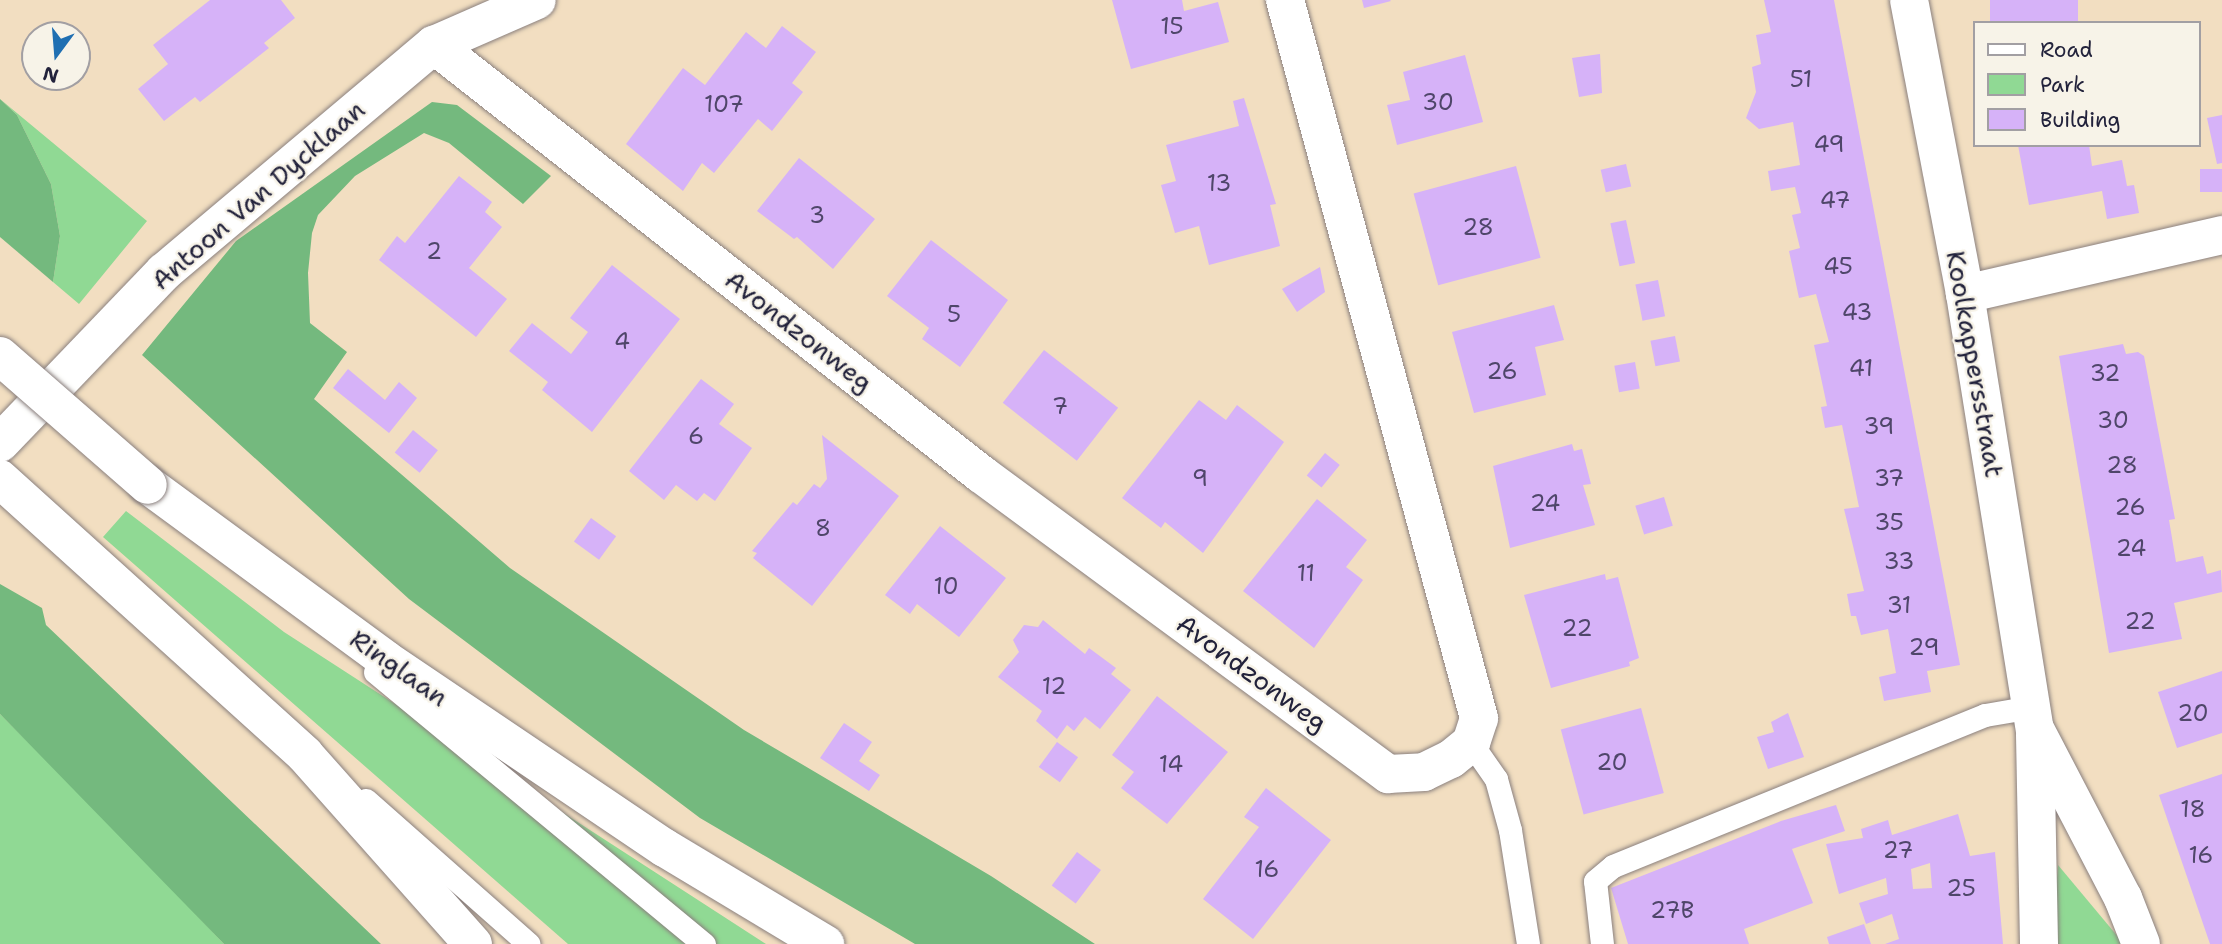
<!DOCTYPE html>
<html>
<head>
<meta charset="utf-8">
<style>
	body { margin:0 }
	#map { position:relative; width:2222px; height:944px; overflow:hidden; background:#f2dec1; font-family:"Shantell Sans",sans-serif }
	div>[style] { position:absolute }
	.green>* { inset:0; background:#90d994 }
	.forest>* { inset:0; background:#74b97e }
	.building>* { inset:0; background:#d6b2f8; transform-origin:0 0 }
	.roads { filter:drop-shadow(0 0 2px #8a807e) drop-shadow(0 0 2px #8a807e) }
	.service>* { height:23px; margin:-11.5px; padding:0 11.5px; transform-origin:11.5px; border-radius:11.5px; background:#fff }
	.minor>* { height:38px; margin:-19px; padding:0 19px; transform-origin:19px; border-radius:19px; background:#fff }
	.trunk>* { height:38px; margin:-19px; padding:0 19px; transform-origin:19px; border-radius:19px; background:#fff }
	.bridges { filter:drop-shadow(0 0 2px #8a807e) drop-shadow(0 0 2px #8a807e) }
	.trunk-bridge>* { height:38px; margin:-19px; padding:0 19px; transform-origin:19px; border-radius:19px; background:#fff }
	span { translate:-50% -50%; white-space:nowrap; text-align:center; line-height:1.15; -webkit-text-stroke:5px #f7f3e8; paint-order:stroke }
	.number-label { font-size:23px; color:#4f466a }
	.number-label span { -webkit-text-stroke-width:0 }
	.street-label { font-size:26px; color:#22223b }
	.legend { position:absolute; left:1973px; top:21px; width:228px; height:126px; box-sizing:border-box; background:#f7f3e8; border:2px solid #a29fa3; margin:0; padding:9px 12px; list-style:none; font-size:21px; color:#22223b }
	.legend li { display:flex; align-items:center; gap:14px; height:35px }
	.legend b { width:35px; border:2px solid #a29fa3 }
	.north { position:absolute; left:21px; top:21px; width:70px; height:70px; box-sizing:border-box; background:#f7f3e8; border:2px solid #a29fa3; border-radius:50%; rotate:196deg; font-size:19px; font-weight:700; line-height:28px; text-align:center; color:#22223b }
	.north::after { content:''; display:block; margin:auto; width:24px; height:32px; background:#1f6fb2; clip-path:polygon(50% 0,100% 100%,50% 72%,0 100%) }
</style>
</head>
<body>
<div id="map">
	<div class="green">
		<div style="clip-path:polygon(0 99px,147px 221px,79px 304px,53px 282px,60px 236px,51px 184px,17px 115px)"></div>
		<div style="clip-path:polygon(126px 511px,284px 632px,766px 944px,568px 944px,103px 537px)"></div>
		<div style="clip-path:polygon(0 714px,132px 847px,224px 944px,0 944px)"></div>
		<div style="clip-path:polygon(2058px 865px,2124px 944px,2052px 944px)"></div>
	</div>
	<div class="forest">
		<div style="clip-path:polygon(0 99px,17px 115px,51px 184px,60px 236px,53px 282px,0 237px)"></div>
		<div style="clip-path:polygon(432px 102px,457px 105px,551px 176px,523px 204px,449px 143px,424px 133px,355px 176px,318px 215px,312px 233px,308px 273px,310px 323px,347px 352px,314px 399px,510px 568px,744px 730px,991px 876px,1095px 944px,915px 944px,700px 818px,409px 599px,142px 355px,236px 241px)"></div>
		<div style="clip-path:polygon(0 584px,42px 608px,46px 625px,381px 944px,224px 944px,0 714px)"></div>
	</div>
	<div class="building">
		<div style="clip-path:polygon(210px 0,281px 0,295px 18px,264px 43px,269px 48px,200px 102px,195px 97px,164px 121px,138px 89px,168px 64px,153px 45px)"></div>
		<div style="clip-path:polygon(1112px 0,1182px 0,1184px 11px,1218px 2px,1229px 42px,1131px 69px)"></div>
		<div style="clip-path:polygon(1362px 0,1390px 0,1391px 1px,1364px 8px)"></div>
		<div style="clip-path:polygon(1764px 0,1834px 0,1960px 665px,1927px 671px,1931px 692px,1884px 701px,1879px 677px,1896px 673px,1888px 629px,1861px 635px,1856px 616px,1851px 616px,1847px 594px,1864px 591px,1844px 509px,1859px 507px,1842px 425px,1825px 428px,1821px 407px,1827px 406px,1814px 345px,1829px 342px,1816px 294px,1799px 298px,1789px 251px,1800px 248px,1792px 215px,1801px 213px,1795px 187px,1771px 191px,1768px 171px,1800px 165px,1793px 122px,1759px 129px,1746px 118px,1756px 92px,1752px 67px,1761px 64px,1756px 35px,1771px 32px)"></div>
		<div style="left:1990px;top:0;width:88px;height:24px"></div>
		<div style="clip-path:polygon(782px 26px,816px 52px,792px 83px,803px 92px,772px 131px,758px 119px,714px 173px,702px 163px,683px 191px,626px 144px,683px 68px,705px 85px,746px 32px,766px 48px)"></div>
		<div style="clip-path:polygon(1600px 54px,1602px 93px,1579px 97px,1572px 58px)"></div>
		<div style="clip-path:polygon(1465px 55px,1483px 122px,1397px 145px,1387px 105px,1410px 100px,1403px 72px)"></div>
		<div style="clip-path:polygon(1244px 98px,1276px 204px,1270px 205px,1280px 246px,1209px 265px,1199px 226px,1175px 233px,1161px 185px,1176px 181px,1166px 145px,1239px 126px,1233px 101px)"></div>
		<div style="clip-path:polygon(2222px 115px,2222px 163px,2217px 164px,2207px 118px)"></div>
		<div style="clip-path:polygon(2018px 145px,2089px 145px,2092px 166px,2122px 160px,2127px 186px,2134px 185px,2139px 213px,2107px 219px,2102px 191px,2029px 205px)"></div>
		<div style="clip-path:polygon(799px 158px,875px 219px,833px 269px,797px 237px,794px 239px,757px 211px)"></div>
		<div style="left:1626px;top:164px;width:23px;height:26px;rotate:77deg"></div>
		<div style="left:1516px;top:166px;width:95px;height:106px;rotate:75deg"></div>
		<div style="left:2200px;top:169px;width:22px;height:23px"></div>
		<div style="clip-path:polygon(459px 176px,492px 202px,485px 212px,502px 227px,469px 268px,507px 299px,476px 337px,379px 260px,397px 236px,405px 243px)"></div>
		<div style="left:1626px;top:220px;width:44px;height:16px;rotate:78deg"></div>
		<div style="clip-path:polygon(931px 240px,1008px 300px,960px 367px,922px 339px,929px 328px,887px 296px)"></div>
		<div style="clip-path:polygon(612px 265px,680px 319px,592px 432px,542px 390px,548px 382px,509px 351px,532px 323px,571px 354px,588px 332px,570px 318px)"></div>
		<div style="clip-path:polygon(1320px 267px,1325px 292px,1297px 312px,1282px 289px)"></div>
		<div style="left:1658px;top:280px;width:37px;height:23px;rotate:79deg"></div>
		<div style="clip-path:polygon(1554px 305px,1564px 340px,1535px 347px,1546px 395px,1474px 413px,1452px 332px)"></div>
		<div style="left:1675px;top:336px;width:26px;height:25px;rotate:79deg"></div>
		<div style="clip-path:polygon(2123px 344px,2126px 354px,2138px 352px,2144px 356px,2175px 519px,2169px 520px,2176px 562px,2203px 556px,2207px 574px,2221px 570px,2222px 592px,2174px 603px,2182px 639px,2109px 653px,2059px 356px)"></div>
		<div style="left:1044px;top:350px;width:94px;height:67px;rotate:38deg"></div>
		<div style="left:1635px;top:362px;width:27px;height:21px;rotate:80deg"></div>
		<div style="clip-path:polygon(348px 369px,385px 400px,399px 382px,417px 398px,389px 433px,333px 388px)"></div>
		<div style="clip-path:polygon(701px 379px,734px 404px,719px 424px,752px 448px,715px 501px,704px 493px,697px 501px,676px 485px,664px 500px,629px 471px)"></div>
		<div style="clip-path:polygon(1199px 400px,1226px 420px,1237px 405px,1284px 442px,1203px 553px,1165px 522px,1161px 528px,1122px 498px)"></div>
		<div style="left:413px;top:430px;width:32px;height:29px;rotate:39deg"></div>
		<div style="clip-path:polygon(822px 435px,899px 496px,812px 606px,753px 558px,757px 553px,752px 551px,793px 502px,797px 505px,814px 484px,820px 488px,827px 479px)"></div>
		<div style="clip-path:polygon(1572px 444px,1574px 451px,1582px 449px,1591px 484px,1583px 485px,1595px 525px,1510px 548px,1493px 466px)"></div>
		<div style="left:1325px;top:453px;width:19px;height:29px;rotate:39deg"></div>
		<div style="left:1664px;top:497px;width:30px;height:30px;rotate:73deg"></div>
		<div style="clip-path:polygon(1317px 499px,1367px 540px,1346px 567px,1363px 580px,1314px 648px,1243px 591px)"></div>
		<div style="left:591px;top:518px;width:31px;height:29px;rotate:36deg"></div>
		<div style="clip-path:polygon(940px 526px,1006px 578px,959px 637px,917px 604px,910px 614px,885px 595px)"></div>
		<div style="clip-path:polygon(1605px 574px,1606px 580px,1618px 577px,1639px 658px,1629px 662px,1630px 666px,1551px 688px,1524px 595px)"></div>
		<div style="clip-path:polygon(1043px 620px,1085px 654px,1089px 648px,1116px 668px,1111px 674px,1131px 690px,1100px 729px,1085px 717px,1074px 731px,1067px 725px,1057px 739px,1036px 721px,1042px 711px,998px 677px,1019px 652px,1013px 640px,1024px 625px,1038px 627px)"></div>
		<div style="clip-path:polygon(2222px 671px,2222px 733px,2177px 748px,2158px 692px)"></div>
		<div style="clip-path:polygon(1157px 696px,1228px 752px,1167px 824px,1121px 788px,1134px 772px,1112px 755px)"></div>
		<div style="left:1641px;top:708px;width:88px;height:83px;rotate:75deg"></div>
		<div style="clip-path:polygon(1788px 713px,1804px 757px,1768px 769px,1757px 737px,1774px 732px,1771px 722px)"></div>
		<div style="clip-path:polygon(844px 723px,872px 742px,859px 761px,880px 775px,869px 791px,820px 758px)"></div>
		<div style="left:1057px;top:742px;width:26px;height:31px;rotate:36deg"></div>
		<div style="clip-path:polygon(2222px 774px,2222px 944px,2210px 944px,2159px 795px)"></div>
		<div style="clip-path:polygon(1266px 788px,1331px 840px,1253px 939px,1203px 899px,1259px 827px,1244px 817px)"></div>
		<div style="clip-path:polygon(1836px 805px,1845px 831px,1792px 849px,1813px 903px,1744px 929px,1749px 944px,1628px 944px,1611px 888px,1781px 821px)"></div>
		<div style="clip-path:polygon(evenodd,1958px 814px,1970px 856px,1995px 852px,2003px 944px,1885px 944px,1899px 939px,1892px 914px,1866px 924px,1859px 903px,1888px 894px,1886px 878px,1839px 894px,1826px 844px,1863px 838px,1861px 829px,1888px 820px,1892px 835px,1958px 814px,1930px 863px,1932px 888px,1913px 889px,1911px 869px,1930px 863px)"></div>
		<div style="left:1077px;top:852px;width:30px;height:42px;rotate:37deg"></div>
		<div style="clip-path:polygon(1864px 924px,1871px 944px,1829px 944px,1827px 937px)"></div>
	</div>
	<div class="roads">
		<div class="service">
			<div style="left:375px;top:672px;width:427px;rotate:39.6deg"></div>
			<div style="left:1471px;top:743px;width:44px;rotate:55.2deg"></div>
			<div style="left:1496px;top:779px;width:53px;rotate:74.6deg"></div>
			<div style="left:1510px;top:830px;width:115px;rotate:81deg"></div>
			<div style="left:366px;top:800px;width:217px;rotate:41.5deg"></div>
			<div style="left:1602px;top:944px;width:63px;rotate:-96.3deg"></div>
			<div style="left:1595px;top:881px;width:23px;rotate:-40deg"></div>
			<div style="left:1613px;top:866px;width:401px;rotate:-22.1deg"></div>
			<div style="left:1985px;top:715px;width:48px;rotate:-9.7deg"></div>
		</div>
		<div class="minor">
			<div style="left:1909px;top:0;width:299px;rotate:79.2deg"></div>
			<div style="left:1965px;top:294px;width:441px;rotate:80.9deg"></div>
			<div style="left:2035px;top:729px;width:191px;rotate:62.5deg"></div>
			<div style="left:2123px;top:898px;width:49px;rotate:68.6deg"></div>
			<div style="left:434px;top:45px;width:695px;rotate:38.11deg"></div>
			<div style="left:981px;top:474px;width:506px;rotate:36.39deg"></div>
			<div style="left:1388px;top:774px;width:36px;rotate:-3deg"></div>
			<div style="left:1424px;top:772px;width:30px;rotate:-26deg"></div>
			<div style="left:1451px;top:759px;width:26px;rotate:-39deg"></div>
			<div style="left:1471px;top:743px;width:26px;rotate:-72deg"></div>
			<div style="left:1479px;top:718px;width:744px;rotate:-105.12deg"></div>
			<div style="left:1965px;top:294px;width:264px;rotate:-12.9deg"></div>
			<div style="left:0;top:443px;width:237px;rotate:-46.2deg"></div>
			<div style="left:164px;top:272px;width:353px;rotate:-40.1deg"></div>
			<div style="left:434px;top:45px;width:112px;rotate:-23.6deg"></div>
			<div style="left:2035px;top:735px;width:209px;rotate:88.9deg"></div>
		</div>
		<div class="trunk">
			<div style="left:0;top:479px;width:411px;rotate:42.1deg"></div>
			<div style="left:305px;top:755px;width:253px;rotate:48.4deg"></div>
			<div style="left:148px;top:485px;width:295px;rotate:36.3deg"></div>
			<div style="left:386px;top:660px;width:336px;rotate:34deg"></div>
			<div style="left:665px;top:848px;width:187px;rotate:31deg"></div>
		</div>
	</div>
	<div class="bridges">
		<div class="trunk-bridge">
			<div style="left:0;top:356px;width:196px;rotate:41.1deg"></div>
		</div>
	</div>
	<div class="number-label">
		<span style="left:1172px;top:26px">15</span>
		<span style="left:1801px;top:79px">51</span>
		<span style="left:1438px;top:102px">30</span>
		<span style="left:724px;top:104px">107</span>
		<span style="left:1829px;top:144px">49</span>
		<span style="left:1219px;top:183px">13</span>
		<span style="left:1835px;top:200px">47</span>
		<span style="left:817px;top:215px">3</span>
		<span style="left:1478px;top:227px">28</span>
		<span style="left:434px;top:251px">2</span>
		<span style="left:1838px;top:266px">45</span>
		<span style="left:1857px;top:312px">43</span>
		<span style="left:954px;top:314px">5</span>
		<span style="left:622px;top:341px">4</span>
		<span style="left:1861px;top:368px">41</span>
		<span style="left:1502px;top:371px">26</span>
		<span style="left:2105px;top:373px">32</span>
		<span style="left:1060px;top:406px">7</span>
		<span style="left:2113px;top:420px">30</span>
		<span style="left:1879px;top:426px">39</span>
		<span style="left:696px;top:436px">6</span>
		<span style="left:2122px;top:465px">28</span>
		<span style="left:1200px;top:478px">9</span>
		<span style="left:1889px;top:478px">37</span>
		<span style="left:1545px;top:503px">24</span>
		<span style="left:2130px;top:507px">26</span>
		<span style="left:1889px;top:522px">35</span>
		<span style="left:823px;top:528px">8</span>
		<span style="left:2131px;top:548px">24</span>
		<span style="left:1899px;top:561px">33</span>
		<span style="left:1306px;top:573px">11</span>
		<span style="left:946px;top:586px">10</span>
		<span style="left:1899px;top:605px">31</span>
		<span style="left:2140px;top:621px">22</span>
		<span style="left:1577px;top:628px">22</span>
		<span style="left:1924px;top:647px">29</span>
		<span style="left:1054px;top:686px">12</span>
		<span style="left:2193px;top:713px">20</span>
		<span style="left:1612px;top:762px">20</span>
		<span style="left:1171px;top:764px">14</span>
		<span style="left:2193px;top:809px">18</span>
		<span style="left:1898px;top:850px">27</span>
		<span style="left:2201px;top:855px">16</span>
		<span style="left:1267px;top:869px">16</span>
		<span style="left:1961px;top:888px">25</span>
		<span style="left:1672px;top:910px">27B</span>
	</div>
	<div class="street-label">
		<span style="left:258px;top:195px;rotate:-41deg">Antoon Van Dycklaan</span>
		<span style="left:799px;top:331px;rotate:38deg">Avondzonweg</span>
		<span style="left:1975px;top:364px;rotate:80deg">Koolkappersstraat</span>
		<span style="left:399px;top:668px;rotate:35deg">Ringlaan</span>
		<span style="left:1252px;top:673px;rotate:36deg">Avondzonweg</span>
	</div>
	<ul class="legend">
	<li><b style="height:9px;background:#fff"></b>Road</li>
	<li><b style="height:19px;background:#90d994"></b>Park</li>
	<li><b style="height:19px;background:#d6b2f8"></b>Building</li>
	</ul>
	<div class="north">N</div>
</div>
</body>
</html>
